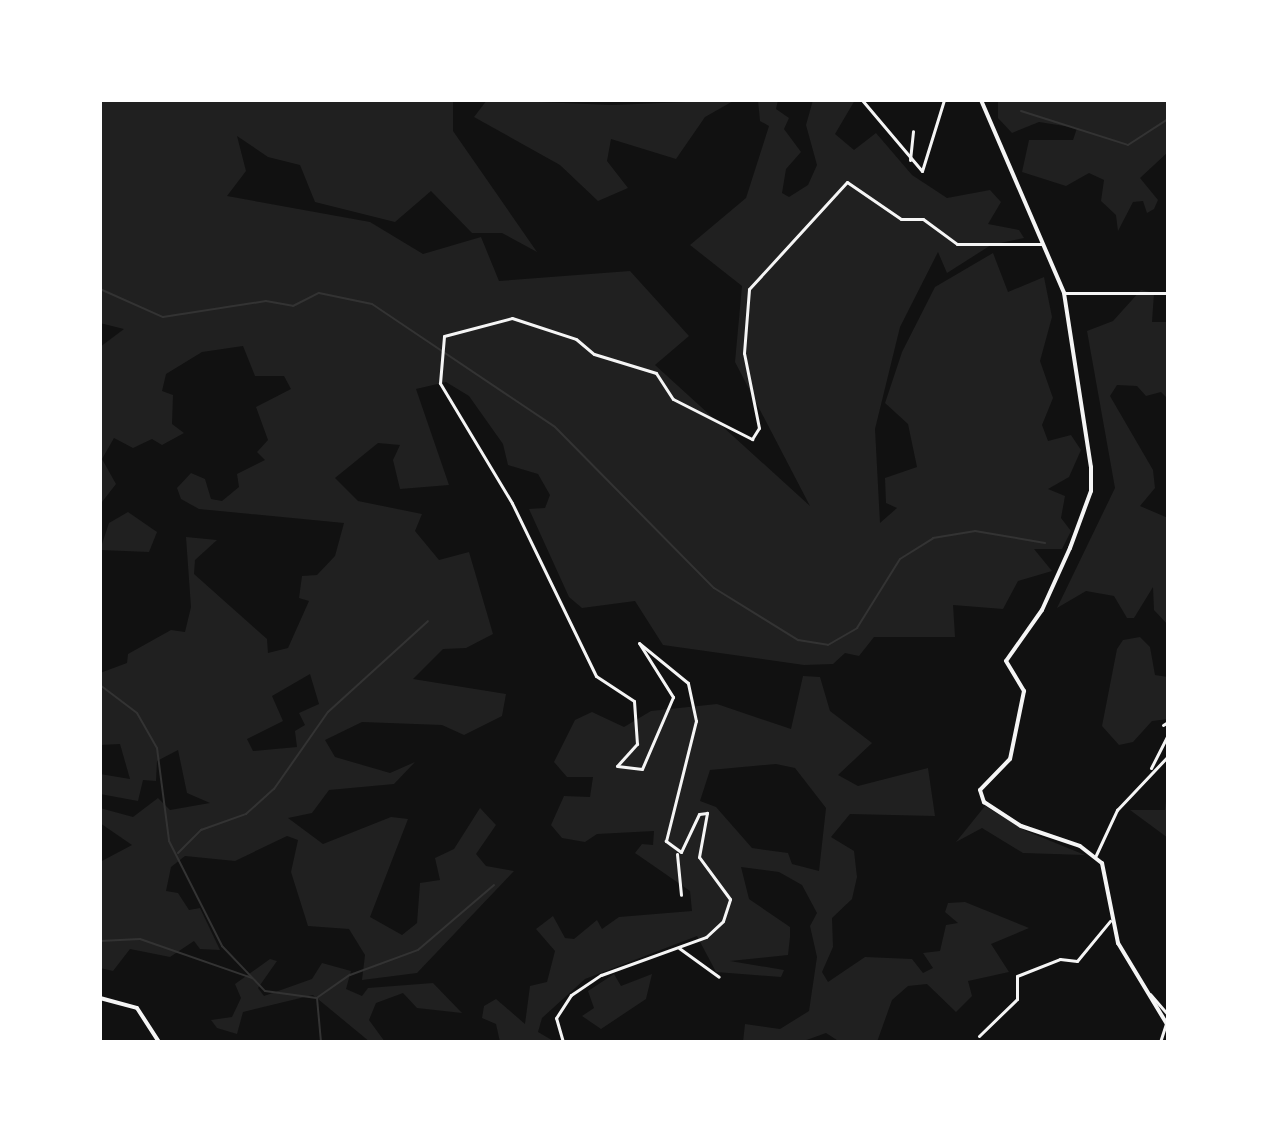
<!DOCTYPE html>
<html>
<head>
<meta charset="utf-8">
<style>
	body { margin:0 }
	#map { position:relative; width:1268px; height:1142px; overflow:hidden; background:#111; font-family:"Alegreya Sans",sans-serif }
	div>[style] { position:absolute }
	.green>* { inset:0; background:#202020 }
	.stream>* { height:2px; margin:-1px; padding:0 1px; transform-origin:1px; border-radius:1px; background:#333 }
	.minor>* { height:3px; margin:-1.5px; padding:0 1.5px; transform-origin:1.5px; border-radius:1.5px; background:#f5f5f5 }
	.tertiary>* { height:4px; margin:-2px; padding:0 2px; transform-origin:2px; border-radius:2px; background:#f5f5f5 }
	.secondary>* { height:4px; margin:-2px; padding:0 2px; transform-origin:2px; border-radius:2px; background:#f5f5f5 }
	span { translate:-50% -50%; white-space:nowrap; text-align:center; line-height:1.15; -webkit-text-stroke:6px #fff; paint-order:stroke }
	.frame { position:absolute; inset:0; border:102px solid #fff; pointer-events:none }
</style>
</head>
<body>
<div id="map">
	<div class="green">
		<div style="clip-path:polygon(evenodd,100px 100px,453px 100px,453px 131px,537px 252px,502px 233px,472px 233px,431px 191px,395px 222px,315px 202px,300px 165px,268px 157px,237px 136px,246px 171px,227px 196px,370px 222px,423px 254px,481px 237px,499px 281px,630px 271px,689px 336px,655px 365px,810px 506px,735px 362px,742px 286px,690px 245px,746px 198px,769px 126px,760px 121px,758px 100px,778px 100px,776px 109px,789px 118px,784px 129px,801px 152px,786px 169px,782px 193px,789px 197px,808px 185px,817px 165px,806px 125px,813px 100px,855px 100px,835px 134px,854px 150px,876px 133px,912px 175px,947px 198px,990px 190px,1001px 202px,988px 224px,1019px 230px,1024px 238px,991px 245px,947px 273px,938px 252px,900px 327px,875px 429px,880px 523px,897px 508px,886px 503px,885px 478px,917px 467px,908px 424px,885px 403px,902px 352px,935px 287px,993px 253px,1008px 292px,1044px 277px,1052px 317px,1040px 361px,1053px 398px,1042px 425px,1048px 441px,1071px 435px,1081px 450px,1069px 477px,1048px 489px,1065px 496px,1061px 518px,1071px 531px,1062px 549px,1034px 549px,1052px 571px,1018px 581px,1003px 609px,953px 605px,955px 637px,874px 637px,859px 656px,845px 653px,833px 664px,804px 665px,663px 645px,635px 601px,582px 608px,569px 597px,529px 509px,545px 508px,550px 495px,538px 474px,508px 465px,503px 444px,469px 396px,446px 382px,416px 389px,449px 485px,400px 489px,393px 460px,400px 445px,378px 443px,335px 478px,358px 501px,422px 514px,415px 531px,439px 560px,469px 552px,493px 634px,466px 648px,443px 649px,413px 679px,506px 694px,502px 716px,464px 735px,442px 725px,362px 722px,325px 740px,335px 757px,390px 773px,415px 762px,394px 784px,329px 790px,312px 813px,288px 818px,323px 844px,391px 817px,408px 819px,370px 917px,402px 935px,417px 923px,420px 883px,440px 880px,435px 858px,454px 849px,480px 808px,496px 825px,476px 854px,486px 866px,514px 871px,417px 973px,362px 980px,365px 955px,349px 929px,308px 926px,291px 872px,298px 840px,287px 836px,235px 861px,185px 856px,171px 867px,166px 891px,178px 893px,189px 910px,200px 908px,220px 950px,200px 949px,194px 941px,170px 957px,130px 949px,113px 971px,100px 968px,100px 862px,132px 845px,100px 823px,100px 808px,133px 817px,158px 798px,170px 810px,210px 803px,187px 793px,178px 750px,157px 761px,156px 781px,143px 780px,138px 801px,100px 794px,100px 774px,130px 779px,120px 744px,100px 745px,100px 673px,127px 663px,128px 654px,171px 630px,185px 632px,191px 607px,186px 537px,217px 540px,195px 560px,194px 574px,267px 639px,268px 653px,288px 648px,309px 601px,299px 598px,302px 576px,317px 575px,335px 556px,344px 523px,199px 509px,181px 499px,177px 488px,191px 473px,205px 479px,211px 499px,222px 501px,239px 487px,237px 474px,265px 460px,257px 452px,268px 440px,256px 407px,291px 389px,284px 376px,255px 376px,243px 346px,202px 352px,166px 374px,162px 391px,173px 395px,172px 424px,184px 433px,162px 445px,152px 439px,133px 448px,114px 438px,102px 459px,116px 484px,102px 502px,100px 519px,100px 347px,124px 329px,100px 323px,100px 100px,310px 674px,319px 704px,299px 713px,305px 725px,295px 731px,297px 747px,253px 751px,247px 739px,283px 721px,272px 696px,310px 674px)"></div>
		<div style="clip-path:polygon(487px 100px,612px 105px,735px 100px,705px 117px,676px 159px,611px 139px,607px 161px,628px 188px,598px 201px,560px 165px,474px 117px)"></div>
		<div style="clip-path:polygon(998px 100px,1168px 100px,1168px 152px,1140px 178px,1158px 200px,1154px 209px,1147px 213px,1143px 201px,1133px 202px,1118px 231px,1116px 215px,1101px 201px,1104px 180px,1089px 173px,1066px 186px,1022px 172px,1029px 140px,1073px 140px,1077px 128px,1039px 122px,1012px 133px,998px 118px)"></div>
		<div style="clip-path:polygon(1141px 290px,1154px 293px,1152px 322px,1168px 322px,1168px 399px,1161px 392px,1146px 396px,1137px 386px,1117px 385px,1110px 396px,1153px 470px,1155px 488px,1140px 506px,1168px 518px,1168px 625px,1154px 610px,1153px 587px,1134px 618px,1127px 618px,1114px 596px,1086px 591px,1057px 608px,1115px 488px,1087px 331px,1113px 321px)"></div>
		<div style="clip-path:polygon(128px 512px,157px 532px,149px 552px,100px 550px,109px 523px)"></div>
		<div style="clip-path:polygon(1140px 637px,1150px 647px,1155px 675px,1168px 677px,1168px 719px,1152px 721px,1133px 742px,1119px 745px,1102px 726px,1117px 649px,1123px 640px)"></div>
		<div style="clip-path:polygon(evenodd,803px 676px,820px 677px,830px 711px,872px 743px,838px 775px,858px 786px,928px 768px,935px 816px,850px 814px,831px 837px,854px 851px,857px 877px,852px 899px,832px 918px,833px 947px,822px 972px,828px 982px,865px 957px,912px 959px,923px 973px,933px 968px,923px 953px,940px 951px,946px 925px,958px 923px,945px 912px,948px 903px,965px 902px,1029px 928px,991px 944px,1009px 972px,968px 981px,972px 996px,956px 1012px,927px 984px,908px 986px,892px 1000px,877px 1042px,840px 1042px,826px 1033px,801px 1042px,743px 1042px,745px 1024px,780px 1029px,809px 1011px,817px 957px,810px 926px,817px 913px,802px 885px,779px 872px,741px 867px,749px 899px,790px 927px,790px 937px,788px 955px,730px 961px,784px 970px,781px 977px,716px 972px,697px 936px,585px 979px,542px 1018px,538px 1032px,555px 1042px,500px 1042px,496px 1024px,482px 1018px,484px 1006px,496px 999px,525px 1024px,530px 986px,547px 982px,555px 951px,536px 929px,553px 916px,565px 938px,574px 939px,597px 920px,602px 929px,619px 917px,692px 911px,690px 891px,635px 853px,642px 844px,653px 845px,654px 831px,597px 834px,585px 842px,562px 838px,551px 825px,564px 796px,590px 797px,593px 777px,567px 777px,554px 762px,575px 720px,592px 712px,624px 727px,651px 711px,717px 704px,791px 729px,803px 676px,776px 764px,795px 768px,826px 808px,819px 871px,792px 864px,788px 853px,752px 848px,716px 807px,700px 801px,710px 770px,776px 764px)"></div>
		<div style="clip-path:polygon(1168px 782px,1168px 838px,1130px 810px,1165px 810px)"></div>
		<div style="clip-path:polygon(985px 806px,1026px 831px,1085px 855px,1023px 853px,982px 828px,956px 842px)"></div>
		<div style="clip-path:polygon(270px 959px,277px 961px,258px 988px,264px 996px,312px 979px,322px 963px,351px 971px,346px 989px,362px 996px,368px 988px,433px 983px,462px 1013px,417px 1008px,403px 993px,376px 1003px,369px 1020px,385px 1042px,370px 1042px,313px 995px,243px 1012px,237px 1034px,217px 1028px,211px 1020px,232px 1017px,241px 998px,235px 984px)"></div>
		<div style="clip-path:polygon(614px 974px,621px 986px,652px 974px,646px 999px,601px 1029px,582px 1016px,594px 1008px,588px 991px)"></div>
	</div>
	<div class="stream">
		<div style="left:1021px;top:111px;width:112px;rotate:17.6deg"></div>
		<div style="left:1128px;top:145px;width:48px;rotate:-33deg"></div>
		<div style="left:100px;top:289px;width:69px;rotate:24deg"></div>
		<div style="left:163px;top:317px;width:104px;rotate:-8.8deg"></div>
		<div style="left:266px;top:301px;width:27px;rotate:10deg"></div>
		<div style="left:293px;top:306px;width:29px;rotate:-27deg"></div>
		<div style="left:319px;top:293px;width:54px;rotate:11.7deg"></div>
		<div style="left:372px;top:304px;width:220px;rotate:33.9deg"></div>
		<div style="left:555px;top:427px;width:226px;rotate:45.4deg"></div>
		<div style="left:714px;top:588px;width:99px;rotate:31.8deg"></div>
		<div style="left:798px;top:640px;width:30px;rotate:9deg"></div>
		<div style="left:828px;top:645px;width:34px;rotate:-30deg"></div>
		<div style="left:857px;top:628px;width:81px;rotate:-58.1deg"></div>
		<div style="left:900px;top:559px;width:39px;rotate:-32deg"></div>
		<div style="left:933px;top:538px;width:43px;rotate:-9.5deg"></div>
		<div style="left:975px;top:531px;width:71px;rotate:9.7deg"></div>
		<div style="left:100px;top:685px;width:46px;rotate:37.1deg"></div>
		<div style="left:137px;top:713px;width:40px;rotate:60.3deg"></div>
		<div style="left:157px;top:748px;width:94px;rotate:82.6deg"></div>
		<div style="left:169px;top:841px;width:118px;rotate:63.2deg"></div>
		<div style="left:222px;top:946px;width:62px;rotate:46.3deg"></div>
		<div style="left:265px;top:991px;width:52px;rotate:7.7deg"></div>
		<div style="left:317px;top:998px;width:44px;rotate:84.8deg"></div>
		<div style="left:178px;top:853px;width:33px;rotate:-45deg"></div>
		<div style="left:201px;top:830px;width:48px;rotate:-19.6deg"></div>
		<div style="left:246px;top:814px;width:38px;rotate:-42deg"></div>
		<div style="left:274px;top:789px;width:94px;rotate:-55deg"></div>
		<div style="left:328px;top:712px;width:135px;rotate:-42.3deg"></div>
		<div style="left:100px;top:941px;width:40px;rotate:-2.9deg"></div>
		<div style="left:140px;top:939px;width:119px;rotate:19.2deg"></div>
		<div style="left:318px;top:997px;width:39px;rotate:-35deg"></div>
		<div style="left:350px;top:975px;width:72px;rotate:-20.2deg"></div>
		<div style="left:418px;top:950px;width:100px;rotate:-40.5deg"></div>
	</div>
	<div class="minor">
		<div style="left:862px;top:100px;width:93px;rotate:49.8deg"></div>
		<div style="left:922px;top:171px;width:74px;rotate:-72.8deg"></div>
		<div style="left:910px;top:160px;width:29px;rotate:-84deg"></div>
		<div style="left:1064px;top:293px;width:104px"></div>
		<div style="left:1163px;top:725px;width:6px;rotate:-31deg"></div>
		<div style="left:1151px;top:768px;width:37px;rotate:-63deg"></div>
		<div style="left:677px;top:854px;width:41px;rotate:84.4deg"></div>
		<div style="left:1096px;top:855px;width:50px;rotate:-65deg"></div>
		<div style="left:1117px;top:810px;width:74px;rotate:-46.6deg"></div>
		<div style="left:679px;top:948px;width:49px;rotate:35.9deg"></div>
		<div style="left:1150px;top:994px;width:28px;rotate:49deg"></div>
		<div style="left:979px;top:1036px;width:53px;rotate:-44.2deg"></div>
		<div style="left:1017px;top:999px;width:23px;rotate:-90deg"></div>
		<div style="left:1017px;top:976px;width:46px;rotate:-21.6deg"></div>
		<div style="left:1060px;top:959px;width:17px;rotate:7deg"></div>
		<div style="left:1077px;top:961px;width:52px;rotate:-50.5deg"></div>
		<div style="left:563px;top:1042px;width:25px;rotate:-106deg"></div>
		<div style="left:556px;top:1018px;width:27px;rotate:-57deg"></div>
		<div style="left:571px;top:995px;width:36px;rotate:-34deg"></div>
		<div style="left:601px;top:975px;width:112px;rotate:-19.9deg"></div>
		<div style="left:706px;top:937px;width:23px;rotate:-43deg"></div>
		<div style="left:723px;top:921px;width:23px;rotate:-72deg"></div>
		<div style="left:730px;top:899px;width:52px;rotate:-126.4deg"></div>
		<div style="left:699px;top:857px;width:45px;rotate:-79.7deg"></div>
		<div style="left:707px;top:813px;width:8px;rotate:173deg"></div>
		<div style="left:699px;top:814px;width:42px;rotate:115.3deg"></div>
		<div style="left:681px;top:852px;width:19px;rotate:-144deg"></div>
		<div style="left:666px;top:841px;width:124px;rotate:-76deg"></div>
		<div style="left:696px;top:721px;width:39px;rotate:-102deg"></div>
		<div style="left:688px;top:683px;width:63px;rotate:-140.8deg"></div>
		<div style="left:639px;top:643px;width:64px;rotate:57.8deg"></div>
		<div style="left:673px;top:697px;width:78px;rotate:113.3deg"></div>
		<div style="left:642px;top:769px;width:25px;rotate:-173deg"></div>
		<div style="left:617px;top:766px;width:30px;rotate:-48deg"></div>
		<div style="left:637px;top:744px;width:43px;rotate:-94deg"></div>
		<div style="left:634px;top:701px;width:45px;rotate:-146.7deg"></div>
		<div style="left:596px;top:676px;width:192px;rotate:-115.9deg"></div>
		<div style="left:512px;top:503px;width:140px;rotate:-121deg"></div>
		<div style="left:440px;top:383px;width:47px;rotate:-85.1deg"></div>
		<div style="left:444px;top:336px;width:70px;rotate:-14.8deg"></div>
		<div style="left:512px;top:318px;width:67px;rotate:18.2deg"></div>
		<div style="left:576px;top:339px;width:23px;rotate:40deg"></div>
		<div style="left:594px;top:354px;width:65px;rotate:17deg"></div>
		<div style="left:656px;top:373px;width:31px;rotate:57deg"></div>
		<div style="left:673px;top:399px;width:89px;rotate:26.9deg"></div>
		<div style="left:752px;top:439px;width:13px;rotate:-58deg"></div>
		<div style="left:759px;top:428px;width:76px;rotate:-101.3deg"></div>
		<div style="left:744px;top:353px;width:64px;rotate:-85.5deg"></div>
		<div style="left:749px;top:289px;width:145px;rotate:-47.5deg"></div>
		<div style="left:847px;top:182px;width:65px;rotate:34.4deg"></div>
		<div style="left:901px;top:219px;width:22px"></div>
		<div style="left:923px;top:219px;width:42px;rotate:36.3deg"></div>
		<div style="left:957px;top:244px;width:85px"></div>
		<div style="left:1160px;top:1042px;width:19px;rotate:-72deg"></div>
	</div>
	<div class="tertiary">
		<div style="left:100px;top:998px;width:38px;rotate:15deg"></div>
		<div style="left:137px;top:1008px;width:40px;rotate:57.1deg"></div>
	</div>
	<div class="secondary">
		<div style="left:981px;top:100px;width:210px;rotate:66.7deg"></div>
		<div style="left:1064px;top:293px;width:176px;rotate:81.2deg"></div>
		<div style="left:1091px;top:467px;width:24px;rotate:90deg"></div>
		<div style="left:1091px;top:491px;width:61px;rotate:110.2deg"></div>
		<div style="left:1070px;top:548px;width:68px;rotate:114.3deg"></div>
		<div style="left:1042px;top:610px;width:62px;rotate:125.2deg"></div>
		<div style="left:1006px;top:661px;width:35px;rotate:59deg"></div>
		<div style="left:1024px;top:691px;width:69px;rotate:101.6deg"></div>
		<div style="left:1010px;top:759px;width:43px;rotate:134.1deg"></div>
		<div style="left:980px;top:790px;width:13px;rotate:72deg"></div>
		<div style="left:984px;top:802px;width:44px;rotate:33deg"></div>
		<div style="left:1021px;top:826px;width:62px;rotate:18.7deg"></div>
		<div style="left:1080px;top:846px;width:28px;rotate:38deg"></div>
		<div style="left:1102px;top:863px;width:82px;rotate:78.7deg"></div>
		<div style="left:1118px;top:943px;width:97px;rotate:58.9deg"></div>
	</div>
	<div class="frame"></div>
</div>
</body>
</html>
